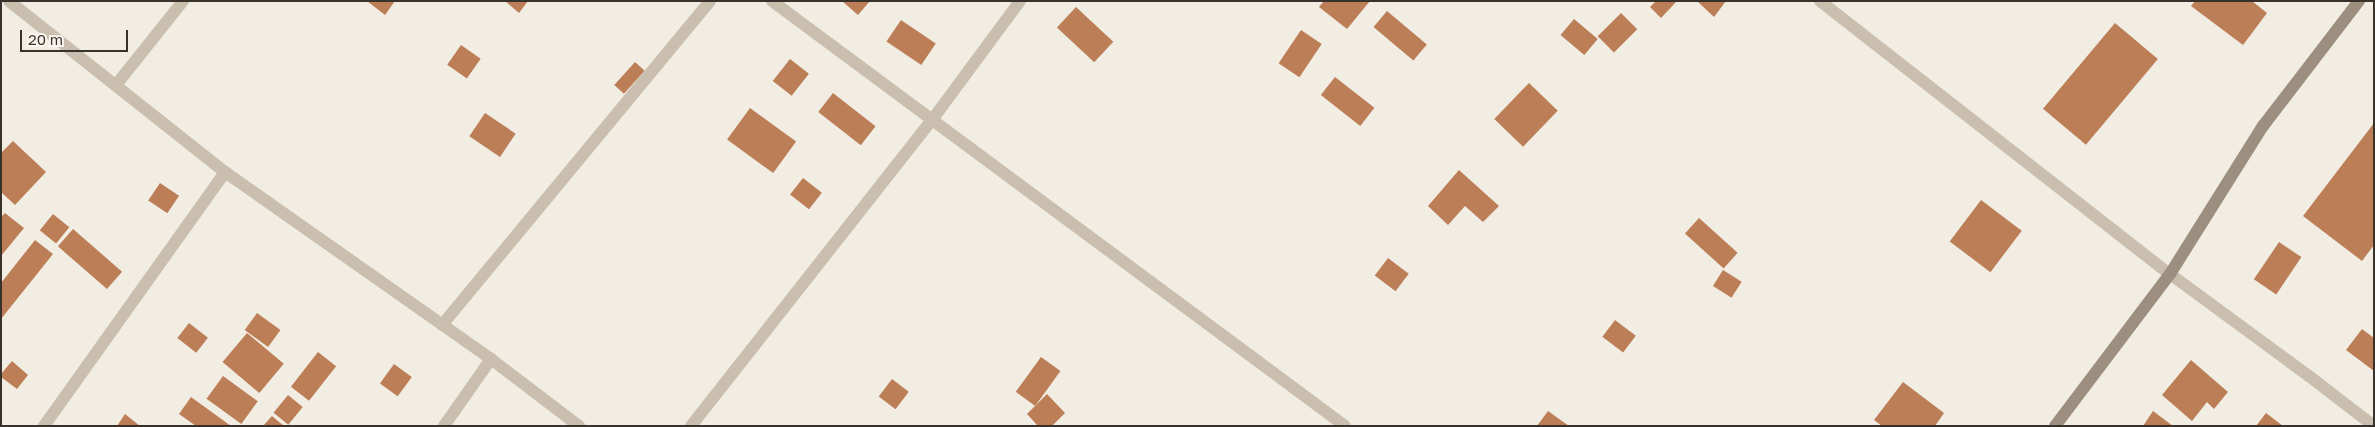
<!DOCTYPE html>
<html>
<head>
<meta charset="utf-8">
<style>
	body { margin:0 }
	#map { position:relative; width:2375px; height:427px; overflow:hidden; background:#f2ede3; font-family:"Golos Text",sans-serif }
	div>[style] { position:absolute }
	.building>* { inset:0; background:#bc7e57; transform-origin:0 0 }
	.street>* { height:12px; margin:-6px; padding:0 6px; transform-origin:6px; border-radius:6px; background:#cabfaf }
	.secondary>* { height:12px; margin:-6px; padding:0 6px; transform-origin:6px; border-radius:6px; background:#9d8f80 }
	span { translate:-50% -50%; white-space:nowrap; text-align:center; line-height:1.15; -webkit-text-stroke:4.5px #faf6ef; paint-order:stroke }
	.frame { position:absolute; inset:0; border:2px solid #39322c; pointer-events:none }
	.scale { position:absolute; left:20px; top:30px; width:108px; height:22px; box-sizing:border-box; border:2px solid #39322c; border-top:0; padding-left:6px; font-size:15px; line-height:18px; white-space:nowrap; color:#39322c; -webkit-text-stroke:4px #faf6ef; paint-order:stroke }
</style>
</head>
<body>
<div id="map">
	<div class="building">
		<div style="clip-path:polygon(367px 1px,395px 1px,385px 15px)"></div>
		<div style="clip-path:polygon(505px 1px,528px 1px,519px 13px)"></div>
		<div style="clip-path:polygon(842px 1px,870px 1px,858px 15px)"></div>
		<div style="clip-path:polygon(1324px 1px,1370px 1px,1347px 29px,1319px 7px)"></div>
		<div style="clip-path:polygon(1656px 1px,1677px 1px,1661px 18px,1650px 7px)"></div>
		<div style="clip-path:polygon(1697px 1px,1726px 1px,1714px 17px)"></div>
		<div style="clip-path:polygon(2195px 1px,2252px 1px,2267px 13px,2243px 45px,2191px 6px)"></div>
		<div style="left:1076px;top:7px;width:51px;height:28px;rotate:43deg"></div>
		<div style="left:1387px;top:11px;width:52px;height:21px;rotate:40deg"></div>
		<div style="left:1621px;top:13px;width:23px;height:33px;rotate:45deg"></div>
		<div style="left:1574px;top:19px;width:31px;height:21px;rotate:40deg"></div>
		<div style="left:901px;top:20px;width:42px;height:26px;rotate:34deg"></div>
		<div style="left:2115px;top:23px;width:56px;height:112px;rotate:40deg"></div>
		<div style="left:1301px;top:30px;width:25px;height:40px;rotate:34deg"></div>
		<div style="left:461px;top:45px;width:24px;height:24px;rotate:35deg"></div>
		<div style="left:790px;top:59px;width:24px;height:28px;rotate:38deg"></div>
		<div style="left:635px;top:62px;width:13px;height:31px;rotate:42deg"></div>
		<div style="left:1335px;top:77px;width:50px;height:23px;rotate:38deg"></div>
		<div style="left:1529px;top:83px;width:40px;height:50px;rotate:44deg"></div>
		<div style="left:833px;top:93px;width:54px;height:24px;rotate:38deg"></div>
		<div style="left:750px;top:108px;width:57px;height:39px;rotate:36deg"></div>
		<div style="left:485px;top:113px;width:37px;height:28px;rotate:34deg"></div>
		<div style="clip-path:polygon(2374px 123px,2374px 245px,2362px 261px,2303px 216px)"></div>
		<div style="clip-path:polygon(13px 141px,46px 172px,15px 205px,1px 192px,1px 153px)"></div>
		<div style="clip-path:polygon(1459px 170px,1499px 206px,1483px 222px,1465px 206px,1448px 225px,1428px 206px)"></div>
		<div style="left:803px;top:178px;width:24px;height:21px;rotate:38deg"></div>
		<div style="left:160px;top:183px;width:23px;height:21px;rotate:34deg"></div>
		<div style="left:1981px;top:200px;width:51px;height:52px;rotate:37deg"></div>
		<div style="clip-path:polygon(5px 213px,24px 228px,1px 256px,1px 217px)"></div>
		<div style="left:53px;top:214px;width:21px;height:21px;rotate:39deg"></div>
		<div style="left:1699px;top:218px;width:52px;height:21px;rotate:42deg"></div>
		<div style="left:73px;top:229px;width:65px;height:23px;rotate:41deg"></div>
		<div style="clip-path:polygon(35px 240px,53px 254px,1px 319px,1px 283px)"></div>
		<div style="left:2279px;top:242px;width:27px;height:45px;rotate:34deg"></div>
		<div style="left:1388px;top:258px;width:26px;height:22px;rotate:37deg"></div>
		<div style="left:1723px;top:270px;width:22px;height:19px;rotate:32deg"></div>
		<div style="left:257px;top:313px;width:29px;height:21px;rotate:36deg"></div>
		<div style="left:1615px;top:320px;width:26px;height:21px;rotate:37deg"></div>
		<div style="left:189px;top:323px;width:24px;height:19px;rotate:38deg"></div>
		<div style="clip-path:polygon(2362px 329px,2374px 338px,2374px 371px,2346px 350px)"></div>
		<div style="left:247px;top:333px;width:48px;height:38px;rotate:40deg"></div>
		<div style="left:318px;top:352px;width:23px;height:44px;rotate:38deg"></div>
		<div style="left:1041px;top:357px;width:24px;height:43px;rotate:36deg"></div>
		<div style="clip-path:polygon(2191px 360px,2228px 392px,2214px 409px,2207px 402px,2192px 421px,2162px 395px)"></div>
		<div style="clip-path:polygon(12px 361px,28px 375px,17px 389px,1px 377px,1px 374px)"></div>
		<div style="left:394px;top:364px;width:22px;height:24px;rotate:36deg"></div>
		<div style="left:223px;top:376px;width:43px;height:28px;rotate:36deg"></div>
		<div style="left:892px;top:379px;width:21px;height:22px;rotate:37deg"></div>
		<div style="clip-path:polygon(1903px 382px,1944px 413px,1935px 426px,1882px 426px,1874px 420px)"></div>
		<div style="clip-path:polygon(1047px 394px,1065px 413px,1052px 426px,1038px 426px,1027px 414px)"></div>
		<div style="left:288px;top:395px;width:19px;height:23px;rotate:39deg"></div>
		<div style="clip-path:polygon(191px 397px,231px 426px,196px 426px,179px 414px)"></div>
		<div style="clip-path:polygon(1548px 411px,1569px 426px,1537px 426px)"></div>
		<div style="clip-path:polygon(2153px 411px,2173px 426px,2143px 426px)"></div>
		<div style="clip-path:polygon(2266px 413px,2283px 426px,2256px 426px)"></div>
		<div style="clip-path:polygon(125px 414px,140px 426px,117px 426px)"></div>
		<div style="clip-path:polygon(272px 416px,284px 426px,263px 426px)"></div>
	</div>
	<div class="street">
		<div style="left:9px;top:1px;width:275px;rotate:38.4deg"></div>
		<div style="left:225px;top:172px;width:325px;rotate:35.1deg"></div>
		<div style="left:491px;top:359px;width:111px;rotate:37.3deg"></div>
		<div style="left:772px;top:1px;width:713px;rotate:36.56deg"></div>
		<div style="left:1820px;top:1px;width:444px;rotate:38deg"></div>
		<div style="left:2170px;top:274px;width:172px;rotate:36.3deg"></div>
		<div style="left:2309px;top:376px;width:82px;rotate:37.6deg"></div>
		<div style="left:116px;top:85px;width:107px;rotate:-51.4deg"></div>
		<div style="left:442px;top:325px;width:420px;rotate:-50.4deg"></div>
		<div style="left:44px;top:426px;width:312px;rotate:-54.5deg"></div>
		<div style="left:444px;top:426px;width:82px;rotate:-55deg"></div>
		<div style="left:691px;top:426px;width:390px;rotate:-51.8deg"></div>
		<div style="left:932px;top:120px;width:148px;rotate:-53.5deg"></div>
	</div>
	<div class="secondary">
		<div style="left:2055px;top:426px;width:191px;rotate:-52.9deg"></div>
		<div style="left:2170px;top:274px;width:175px;rotate:-57.9deg"></div>
		<div style="left:2263px;top:126px;width:158px;rotate:-52.5deg"></div>
	</div>
	<div class="frame"></div>
	<div class="scale">20 m</div>
</div>
</body>
</html>
